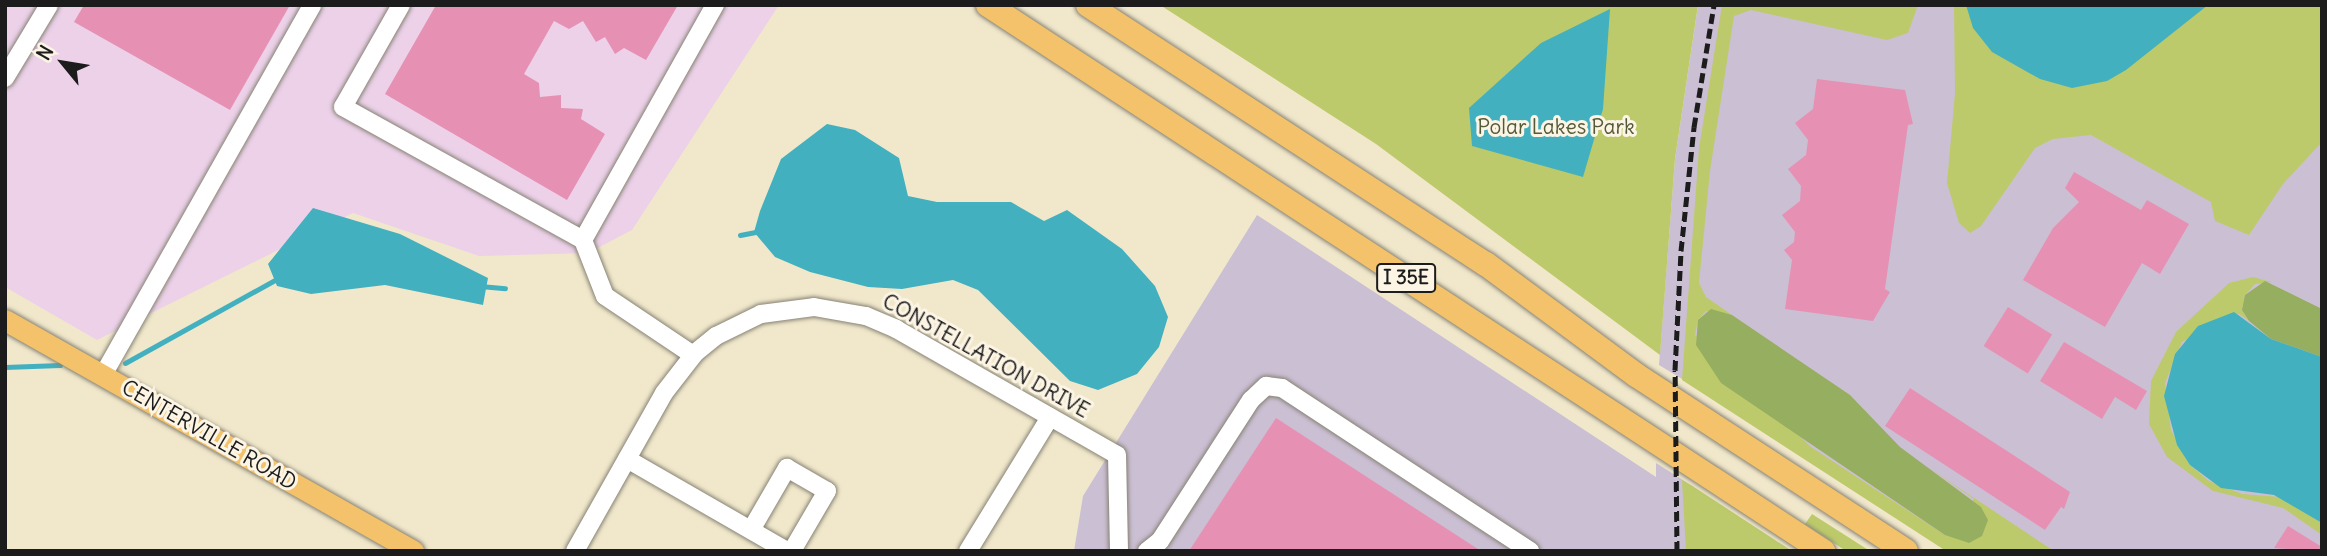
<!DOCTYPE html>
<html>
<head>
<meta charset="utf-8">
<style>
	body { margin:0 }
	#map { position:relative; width:2327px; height:556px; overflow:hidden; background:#f1e8cc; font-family:Delius,sans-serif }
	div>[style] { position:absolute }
	.built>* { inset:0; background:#ecd1e9 }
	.industrial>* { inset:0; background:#cbbfd4 }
	.green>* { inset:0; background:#bdca6b }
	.forest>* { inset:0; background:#96ae5f }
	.water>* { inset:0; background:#43b0c0 }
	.stream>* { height:5px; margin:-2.5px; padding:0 2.5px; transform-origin:2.5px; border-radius:2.5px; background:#43b0c0 }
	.building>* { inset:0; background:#e691b3; transform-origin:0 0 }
	.roads { filter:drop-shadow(0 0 2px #868274) drop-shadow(0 0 2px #868274) }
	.minor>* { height:18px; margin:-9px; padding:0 9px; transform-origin:9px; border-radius:9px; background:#fff }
	.major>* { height:21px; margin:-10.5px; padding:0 10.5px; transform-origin:10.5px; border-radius:10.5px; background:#f3c26a }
	.highway>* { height:24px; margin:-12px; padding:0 12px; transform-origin:12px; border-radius:12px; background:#f3c26a }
	.rail>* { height:5px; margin-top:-2.5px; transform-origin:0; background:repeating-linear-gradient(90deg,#1c1c1c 0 10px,transparent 0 15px) }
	span { translate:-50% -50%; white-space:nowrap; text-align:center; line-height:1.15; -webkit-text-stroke:6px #fcf5e5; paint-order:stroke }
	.shield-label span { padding:2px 5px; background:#fcf5e5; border:2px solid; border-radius:5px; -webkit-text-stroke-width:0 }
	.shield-label { font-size:19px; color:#1c1c1c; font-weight:700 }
	.park-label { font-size:21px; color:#545938 }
	.street-label { font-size:21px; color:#1c1c1c }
	.frame { position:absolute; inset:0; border:7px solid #1c1c1c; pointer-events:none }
	.north { position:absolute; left:28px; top:28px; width:70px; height:70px; -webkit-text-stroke:5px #fcf5e5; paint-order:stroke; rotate:300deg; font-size:19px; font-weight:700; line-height:28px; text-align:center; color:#1c1c1c }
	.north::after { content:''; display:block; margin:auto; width:24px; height:32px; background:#1c1c1c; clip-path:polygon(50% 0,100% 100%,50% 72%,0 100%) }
</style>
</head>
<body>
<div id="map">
	<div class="built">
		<div style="clip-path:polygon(5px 5px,779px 5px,632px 230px,588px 253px,479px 256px,353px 213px,97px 340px,5px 287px)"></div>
	</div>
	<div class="industrial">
		<div style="clip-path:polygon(1698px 5px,2322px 5px,2322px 551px,1965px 551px,1659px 365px,1675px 159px)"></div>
		<div style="clip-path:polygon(1257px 215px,1656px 477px,1656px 463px,1694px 487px,1695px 551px,1074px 551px,1083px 496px)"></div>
	</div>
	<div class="green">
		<div style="clip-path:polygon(1160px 5px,1698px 5px,1675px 159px,1660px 355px,1376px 144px)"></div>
		<div style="clip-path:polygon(1722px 5px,1918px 5px,1908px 33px,1887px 40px,1751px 10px,1734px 16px,1710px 171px,1699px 283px,1706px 297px,1732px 315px,1706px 311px,1698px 320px,1695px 335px,1811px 447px,1945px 535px,1974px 499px,1923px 464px,2054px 551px,1946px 551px,1682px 380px,1699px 148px)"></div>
		<div style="clip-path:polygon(1954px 5px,2322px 5px,2322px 142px,2283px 184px,2249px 235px,2215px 221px,2211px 202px,2091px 135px,2053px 139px,2035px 148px,1981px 226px,1970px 233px,1959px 223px,1947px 183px,1955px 93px)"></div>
		<div style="clip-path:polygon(2253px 277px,2271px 282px,2255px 284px,2245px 295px,2242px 310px,2249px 321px,2239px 314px,2182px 342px,2165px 383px,2171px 430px,2190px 465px,2209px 481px,2242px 494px,2280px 497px,2322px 523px,2322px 535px,2283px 508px,2213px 491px,2167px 457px,2149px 424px,2151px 381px,2176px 332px,2229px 283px)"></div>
		<div style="clip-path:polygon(1682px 480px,1694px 487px,1792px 551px,1686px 551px)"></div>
		<div style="clip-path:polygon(1812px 514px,1870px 551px,1846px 551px,1805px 524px)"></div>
	</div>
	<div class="forest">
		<div style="clip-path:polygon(2265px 281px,2322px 309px,2322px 357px,2271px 339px,2249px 321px,2242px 310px,2245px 295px)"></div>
		<div style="clip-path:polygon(1711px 309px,1732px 315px,1850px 395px,1900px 447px,1981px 507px,1988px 520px,1982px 536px,1969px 543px,1945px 535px,1721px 383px,1696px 345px,1698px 320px)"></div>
	</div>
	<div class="water">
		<div style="clip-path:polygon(1966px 5px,2208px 5px,2126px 70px,2107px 81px,2072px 88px,2040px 79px,1992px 52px,1973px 28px)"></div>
		<div style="clip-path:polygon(1610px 9px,1603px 109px,1583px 177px,1472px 146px,1469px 108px,1541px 43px)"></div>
		<div style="clip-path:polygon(827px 124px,855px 130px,899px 158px,908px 196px,937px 202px,1011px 202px,1044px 221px,1067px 210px,1122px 249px,1155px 286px,1168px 317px,1159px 347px,1137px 374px,1098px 390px,1070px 381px,978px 290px,953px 280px,902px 289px,868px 287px,810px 272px,775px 257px,754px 232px,760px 211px,781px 159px)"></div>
		<div style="clip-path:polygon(313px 208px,400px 234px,488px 278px,483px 305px,385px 285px,311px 294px,277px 286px,268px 264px)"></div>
		<div style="clip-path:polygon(2234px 312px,2271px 339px,2322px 357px,2322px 523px,2274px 495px,2221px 488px,2190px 465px,2177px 445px,2164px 396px,2175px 354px,2198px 326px)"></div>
	</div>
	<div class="stream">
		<div style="left:740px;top:235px;width:21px;rotate:-11deg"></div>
		<div style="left:480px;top:286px;width:25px;rotate:5deg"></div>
		<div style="left:125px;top:363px;width:177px;rotate:-29deg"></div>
		<div style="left:5px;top:367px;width:55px;rotate:-2.1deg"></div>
	</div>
	<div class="building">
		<div style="clip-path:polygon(84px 5px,290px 5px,230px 110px,74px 22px)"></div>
		<div style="clip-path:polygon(436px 5px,678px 5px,646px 60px,624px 48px,615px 54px,605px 37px,596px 42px,583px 21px,569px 29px,554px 21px,524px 74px,539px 83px,540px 97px,561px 95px,561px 108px,583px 109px,581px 119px,605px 134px,567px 200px,385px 94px)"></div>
		<div style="clip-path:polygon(1817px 79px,1905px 90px,1913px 124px,1908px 125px,1885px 289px,1890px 292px,1873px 321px,1785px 309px,1792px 260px,1784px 250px,1794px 242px,1795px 232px,1782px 215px,1800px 201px,1801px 186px,1788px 169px,1806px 155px,1808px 140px,1795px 123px,1813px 109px)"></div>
		<div style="clip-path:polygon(2074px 172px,2141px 210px,2147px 200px,2189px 224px,2160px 274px,2142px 263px,2105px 327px,2023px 280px,2053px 228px,2079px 202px,2065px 188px)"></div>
		<div style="left:2008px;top:307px;width:52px;height:46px;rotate:32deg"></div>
		<div style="clip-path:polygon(2064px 342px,2147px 391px,2136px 410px,2115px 397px,2102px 419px,2040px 381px)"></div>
		<div style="clip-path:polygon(1910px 388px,2070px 492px,2064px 509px,2061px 507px,2045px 530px,1885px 426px)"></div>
		<div style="clip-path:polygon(1276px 418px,1481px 551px,1189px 551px)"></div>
		<div style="clip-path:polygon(2288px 526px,2322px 547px,2322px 551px,2274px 548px)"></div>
	</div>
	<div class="roads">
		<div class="minor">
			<div style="left:401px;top:5px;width:117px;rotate:119.6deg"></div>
			<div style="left:343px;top:107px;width:274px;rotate:29deg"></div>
			<div style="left:583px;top:240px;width:60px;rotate:68.6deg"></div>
			<div style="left:605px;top:296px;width:106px;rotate:33.8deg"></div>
			<div style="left:5px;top:78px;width:85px;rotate:-58.9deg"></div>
			<div style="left:583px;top:240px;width:270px;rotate:-60.7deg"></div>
			<div style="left:103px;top:375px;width:425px;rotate:-60.5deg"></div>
			<div style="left:627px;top:459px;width:185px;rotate:29.9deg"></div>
			<div style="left:751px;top:530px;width:72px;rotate:-59.9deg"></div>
			<div style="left:787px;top:468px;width:46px;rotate:29.9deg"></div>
			<div style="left:827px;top:491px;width:69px;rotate:120.3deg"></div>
			<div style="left:575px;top:551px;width:181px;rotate:-60.6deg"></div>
			<div style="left:664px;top:393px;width:51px;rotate:-52.2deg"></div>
			<div style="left:695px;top:353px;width:27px;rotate:-39deg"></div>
			<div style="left:716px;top:336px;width:50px;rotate:-26.1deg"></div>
			<div style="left:761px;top:314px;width:53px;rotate:-7.5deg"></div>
			<div style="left:814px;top:307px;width:53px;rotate:9.8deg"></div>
			<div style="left:866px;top:316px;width:33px;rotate:23deg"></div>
			<div style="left:896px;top:329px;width:254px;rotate:29.7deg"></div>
			<div style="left:1117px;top:455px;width:96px;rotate:88.8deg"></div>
			<div style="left:968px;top:551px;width:157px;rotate:-58.5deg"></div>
			<div style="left:1147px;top:551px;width:16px;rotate:-38deg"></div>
			<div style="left:1160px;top:541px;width:168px;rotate:-57.2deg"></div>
			<div style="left:1251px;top:400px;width:21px;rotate:-43deg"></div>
			<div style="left:1266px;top:386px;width:16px;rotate:7deg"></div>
			<div style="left:1282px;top:388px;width:297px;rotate:33.3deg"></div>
		</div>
		<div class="major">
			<div style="left:5px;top:320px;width:469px;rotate:29.5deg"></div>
		</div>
		<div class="highway">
			<div style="left:988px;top:5px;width:998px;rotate:33.18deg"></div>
			<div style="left:1088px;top:5px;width:475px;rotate:33.1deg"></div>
			<div style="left:1486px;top:264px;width:187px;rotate:36.5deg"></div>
			<div style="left:1636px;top:375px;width:322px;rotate:33.1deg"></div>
		</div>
	</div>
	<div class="rail">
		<div style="left:1677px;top:551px;width:181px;rotate:-90.6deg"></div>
		<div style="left:1675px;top:370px;width:119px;rotate:-87.1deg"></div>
		<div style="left:1681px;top:251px;width:125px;rotate:-84deg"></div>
		<div style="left:1694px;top:127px;width:124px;rotate:-80.7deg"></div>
	</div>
	<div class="shield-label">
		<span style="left:1406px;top:278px">I 35E</span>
	</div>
	<div class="park-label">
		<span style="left:1556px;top:127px">Polar Lakes Park</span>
	</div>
	<div class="street-label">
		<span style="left:986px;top:356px;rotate:29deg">CONSTELLATION DRIVE</span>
		<span style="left:209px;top:435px;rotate:30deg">CENTERVILLE ROAD</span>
	</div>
	<div class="frame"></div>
	<div class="north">N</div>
</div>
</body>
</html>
